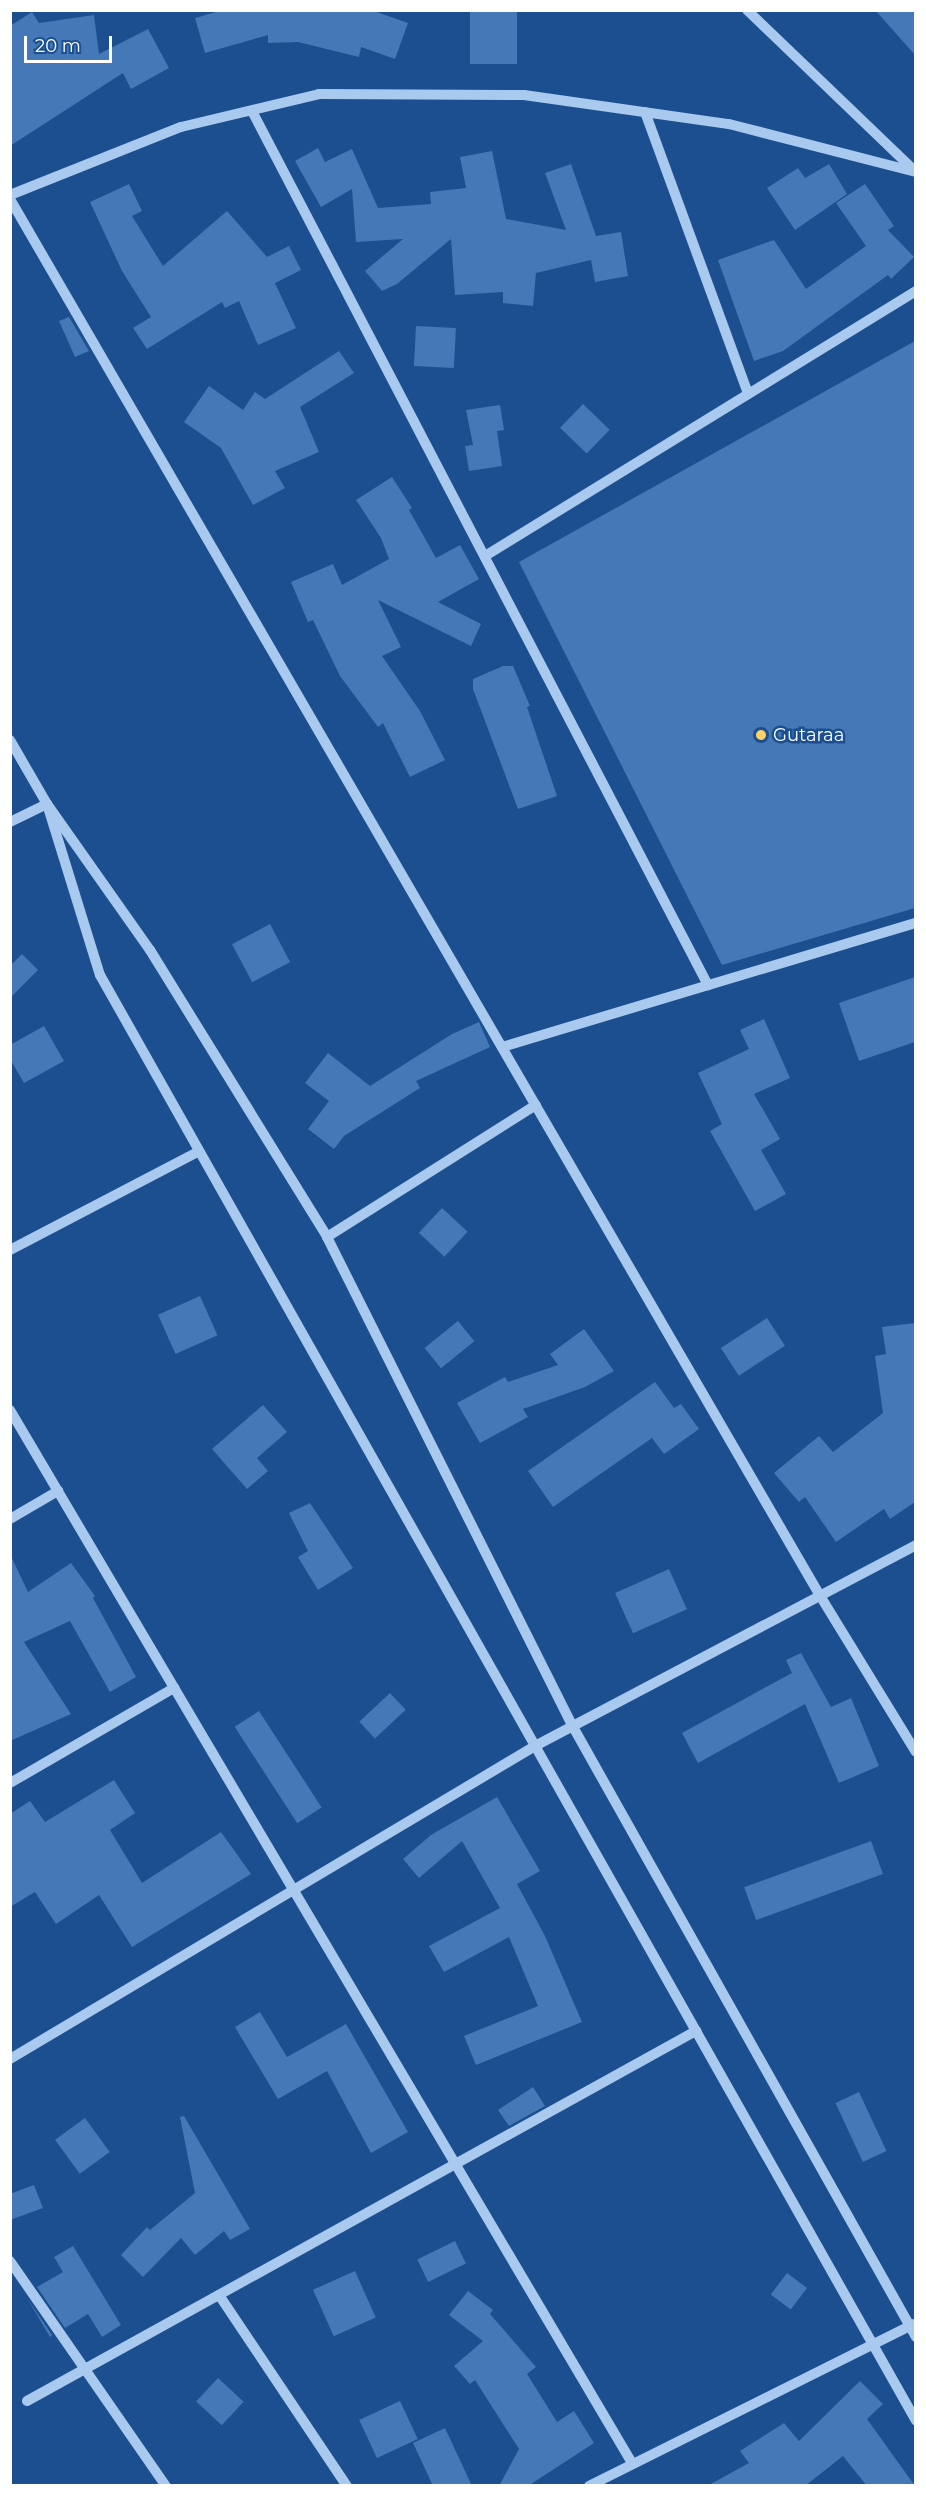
<!DOCTYPE html>
<html>
<head>
<meta charset="utf-8">
<style>
	body { margin:0 }
	#map { position:relative; width:926px; height:2496px; overflow:hidden; background:#1b4f8f; font-family:Montserrat,sans-serif }
	div>[style] { position:absolute }
	.building>* { inset:0; background:#4478b7; transform-origin:0 0 }
	.minor>* { height:10px; margin:-5px; padding:0 5px; transform-origin:5px; border-radius:5px; background:#a9c9ee }
	.dots>* { width:16px; height:16px; translate:-50% -50%; box-sizing:border-box; border:3px solid #1b4f8f; border-radius:50% }
	span { translate:-50% -50%; white-space:nowrap; text-align:center; line-height:1.15; -webkit-text-stroke:5px #1b4f8f; paint-order:stroke }
	.poi-label { font-size:18px; color:#fff }
	.left { translate:0 -50%; text-align:left }
	.frame { position:absolute; inset:0; border:12px solid #fff; pointer-events:none }
	.scale { position:absolute; left:24px; top:36px; width:88px; height:27px; box-sizing:border-box; border:3px solid #fff; border-top:0; padding-left:8px; font-size:18px; line-height:21px; white-space:nowrap; color:#fff; -webkit-text-stroke:4px #1b4f8f; paint-order:stroke }
</style>
</head>
<body>
<div id="map">
	<div class="building">
		<div style="clip-path:polygon(223px 10px,371px 10px,408px 23px,395px 59px,361px 47px,359px 57px,298px 42px,268px 43px,268px 35px,205px 53px,195px 18px)"></div>
		<div style="left:470px;top:10px;width:47px;height:54px"></div>
		<div style="clip-path:polygon(875px 10px,915px 10px,915px 55px)"></div>
		<div style="clip-path:polygon(32px 12px,39px 23px,94px 15px,99px 54px,148px 29px,169px 68px,131px 89px,123px 73px,10px 146px,10px 26px)"></div>
		<div style="clip-path:polygon(318px 148px,325px 162px,352px 149px,378px 208px,431px 204px,430px 192px,466px 188px,460px 157px,492px 151px,506px 219px,566px 230px,545px 173px,571px 164px,596px 236px,621px 232px,628px 276px,595px 282px,591px 260px,536px 273px,533px 306px,503px 303px,503px 292px,455px 295px,451px 239px,397px 284px,382px 291px,365px 271px,403px 239px,356px 242px,352px 189px,321px 207px,295px 161px)"></div>
		<div style="clip-path:polygon(829px 164px,847px 194px,795px 230px,767px 188px,798px 168px,805px 178px)"></div>
		<div style="clip-path:polygon(129px 184px,142px 211px,132px 216px,163px 266px,227px 211px,267px 257px,289px 246px,301px 270px,275px 283px,296px 328px,258px 345px,239px 301px,225px 308px,222px 302px,147px 349px,133px 328px,151px 317px,122px 271px,90px 202px)"></div>
		<div style="clip-path:polygon(865px 184px,894px 226px,888px 230px,914px 257px,891px 279px,888px 275px,783px 351px,754px 361px,718px 260px,774px 240px,806px 289px,866px 246px,836px 203px)"></div>
		<div style="clip-path:polygon(69px 317px,89px 351px,75px 357px,59px 321px)"></div>
		<div style="left:416px;top:326px;width:40px;height:40px;rotate:3deg"></div>
		<div style="clip-path:polygon(915px 341px,915px 908px,722px 965px,519px 562px)"></div>
		<div style="clip-path:polygon(339px 351px,354px 373px,300px 407px,319px 452px,275px 471px,285px 488px,253px 505px,221px 448px,184px 422px,209px 386px,243px 410px,255px 392px,265px 399px)"></div>
		<div style="left:583px;top:404px;width:37px;height:33px;rotate:44deg"></div>
		<div style="clip-path:polygon(500px 405px,504px 430px,497px 431px,502px 466px,469px 471px,465px 446px,473px 445px,466px 410px)"></div>
		<div style="clip-path:polygon(392px 477px,412px 508px,409px 510px,436px 558px,460px 545px,479px 579px,438px 602px,481px 624px,471px 646px,378px 600px,401px 647px,382px 656px,420px 711px,445px 760px,410px 777px,383px 723px,378px 727px,340px 676px,313px 620px,308px 622px,291px 582px,333px 564px,342px 585px,389px 559px,381px 538px,356px 500px)"></div>
		<div style="clip-path:polygon(503px 666px,513px 666px,530px 706px,527px 707px,557px 796px,518px 809px,473px 689px,473px 679px)"></div>
		<div style="left:270px;top:924px;width:43px;height:43px;rotate:62deg"></div>
		<div style="clip-path:polygon(22px 954px,38px 970px,10px 998px,10px 966px)"></div>
		<div style="clip-path:polygon(915px 977px,915px 1042px,859px 1061px,839px 1003px)"></div>
		<div style="clip-path:polygon(764px 1019px,790px 1078px,754px 1094px,780px 1139px,761px 1150px,786px 1194px,755px 1211px,710px 1131px,722px 1124px,698px 1073px,749px 1049px,740px 1030px)"></div>
		<div style="clip-path:polygon(479px 1022px,490px 1047px,416px 1081px,420px 1088px,344px 1136px,334px 1149px,308px 1129px,329px 1101px,305px 1083px,328px 1053px,370px 1086px,452px 1034px)"></div>
		<div style="clip-path:polygon(44px 1026px,64px 1061px,24px 1083px,10px 1059px,10px 1045px)"></div>
		<div style="left:442px;top:1208px;width:35px;height:34px;rotate:43deg"></div>
		<div style="left:200px;top:1296px;width:43px;height:46px;rotate:66deg"></div>
		<div style="left:767px;top:1318px;width:33px;height:55px;rotate:57deg"></div>
		<div style="left:458px;top:1321px;width:26px;height:43px;rotate:51deg"></div>
		<div style="clip-path:polygon(915px 1323px,915px 1502px,890px 1519px,884px 1509px,836px 1542px,805px 1497px,799px 1502px,774px 1473px,819px 1436px,833px 1452px,883px 1413px,875px 1356px,886px 1354px,882px 1327px)"></div>
		<div style="clip-path:polygon(584px 1329px,614px 1371px,585px 1387px,523px 1409px,528px 1417px,480px 1443px,457px 1403px,505px 1377px,508px 1382px,558px 1365px,550px 1354px)"></div>
		<div style="clip-path:polygon(655px 1382px,674px 1408px,681px 1404px,699px 1429px,664px 1454px,652px 1438px,553px 1507px,528px 1471px)"></div>
		<div style="clip-path:polygon(263px 1405px,287px 1432px,257px 1458px,268px 1471px,247px 1489px,212px 1449px)"></div>
		<div style="clip-path:polygon(310px 1503px,353px 1568px,318px 1590px,298px 1557px,308px 1551px,289px 1513px)"></div>
		<div style="clip-path:polygon(10px 1554px,28px 1592px,71px 1563px,95px 1596px,93px 1598px,136px 1677px,110px 1692px,70px 1621px,24px 1642px,71px 1714px,10px 1741px)"></div>
		<div style="left:669px;top:1569px;width:44px;height:59px;rotate:66deg"></div>
		<div style="clip-path:polygon(801px 1653px,831px 1707px,851px 1698px,879px 1766px,839px 1783px,805px 1704px,698px 1763px,682px 1733px,792px 1673px,786px 1660px)"></div>
		<div style="left:390px;top:1693px;width:23px;height:42px;rotate:47deg"></div>
		<div style="left:259px;top:1711px;width:115px;height:29px;rotate:57deg"></div>
		<div style="clip-path:polygon(114px 1780px,135px 1813px,110px 1830px,142px 1883px,221px 1832px,251px 1874px,132px 1947px,99px 1895px,56px 1924px,35px 1892px,10px 1907px,10px 1814px,30px 1801px,45px 1822px)"></div>
		<div style="clip-path:polygon(497px 1797px,540px 1871px,517px 1884px,545px 1936px,582px 2022px,476px 2065px,464px 2036px,538px 2006px,509px 1937px,444px 1972px,429px 1946px,500px 1908px,462px 1841px,419px 1878px,403px 1859px,431px 1835px)"></div>
		<div style="left:871px;top:1841px;width:35px;height:135px;rotate:70deg"></div>
		<div style="clip-path:polygon(260px 2012px,287px 2057px,346px 2024px,408px 2132px,371px 2153px,327px 2071px,278px 2099px,235px 2027px)"></div>
		<div style="clip-path:polygon(533px 2087px,545px 2106px,509px 2126px,498px 2110px)"></div>
		<div style="left:859px;top:2092px;width:65px;height:26px;rotate:65deg"></div>
		<div style="clip-path:polygon(184px 2116px,250px 2229px,230px 2240px,224px 2231px,195px 2255px,181px 2238px,143px 2277px,121px 2255px,147px 2227px,150px 2230px,195px 2193px,180px 2117px)"></div>
		<div style="left:85px;top:2118px;width:42px;height:37px;rotate:54deg"></div>
		<div style="clip-path:polygon(34px 2185px,43px 2208px,10px 2220px,10px 2194px)"></div>
		<div style="left:455px;top:2241px;width:25px;height:42px;rotate:64deg"></div>
		<div style="clip-path:polygon(73px 2246px,121px 2325px,102px 2337px,88px 2314px,65px 2328px,37px 2287px,63px 2272px,54px 2257px)"></div>
		<div style="left:355px;top:2271px;width:51px;height:46px;rotate:66deg"></div>
		<div style="left:787px;top:2273px;width:25px;height:27px;rotate:37deg"></div>
		<div style="clip-path:polygon(468px 2291px,493px 2310px,490px 2314px,536px 2367px,527px 2374px,557px 2422px,574px 2411px,594px 2443px,528px 2486px,499px 2486px,519px 2449px,475px 2380px,470px 2384px,454px 2366px,483px 2341px,449px 2315px)"></div>
		<div style="clip-path:polygon(27px 2298px,52px 2335px,50px 2337px)"></div>
		<div style="left:218px;top:2378px;width:35px;height:32px;rotate:43deg"></div>
		<div style="clip-path:polygon(860px 2381px,883px 2404px,867px 2419px,915px 2486px,867px 2486px,843px 2456px,805px 2486px,707px 2486px,749px 2463px,740px 2451px,784px 2423px,799px 2441px)"></div>
		<div style="left:400px;top:2401px;width:42px;height:45px;rotate:65deg"></div>
		<div style="clip-path:polygon(445px 2428px,472px 2486px,433px 2486px,413px 2443px)"></div>
	</div>
	<div class="minor">
		<div style="left:747px;top:10px;width:233px;rotate:43.8deg"></div>
		<div style="left:252px;top:111px;width:986px;rotate:62.45deg"></div>
		<div style="left:645px;top:112px;width:300px;rotate:69.9deg"></div>
		<div style="left:10px;top:195px;width:184px;rotate:-21.7deg"></div>
		<div style="left:181px;top:127px;width:142px;rotate:-13.4deg"></div>
		<div style="left:319px;top:94px;width:205px;rotate:0.3deg"></div>
		<div style="left:524px;top:95px;width:207px;rotate:8.1deg"></div>
		<div style="left:729px;top:124px;width:193px;rotate:14.4deg"></div>
		<div style="left:10px;top:199px;width:1613px;rotate:59.89deg"></div>
		<div style="left:819px;top:1594px;width:185px;rotate:58.5deg"></div>
		<div style="left:485px;top:556px;width:506px;rotate:-31.59deg"></div>
		<div style="left:10px;top:740px;width:74px;rotate:60deg"></div>
		<div style="left:47px;top:804px;width:179px;rotate:54.8deg"></div>
		<div style="left:150px;top:950px;width:337px;rotate:58.3deg"></div>
		<div style="left:327px;top:1237px;width:546px;rotate:63.34deg"></div>
		<div style="left:572px;top:1725px;width:702px;rotate:60.66deg"></div>
		<div style="left:47px;top:804px;width:179px;rotate:72.8deg"></div>
		<div style="left:100px;top:975px;width:1660px;rotate:60.56deg"></div>
		<div style="left:10px;top:822px;width:41px;rotate:-25.9deg"></div>
		<div style="left:502px;top:1047px;width:432px;rotate:-16.7deg"></div>
		<div style="left:327px;top:1237px;width:247px;rotate:-32.3deg"></div>
		<div style="left:10px;top:1250px;width:213px;rotate:-27.6deg"></div>
		<div style="left:10px;top:1410px;width:1223px;rotate:59.43deg"></div>
		<div style="left:10px;top:1519px;width:56px;rotate:-30.3deg"></div>
		<div style="left:10px;top:1783px;width:190px;rotate:-30.1deg"></div>
		<div style="left:10px;top:2059px;width:611px;rotate:-30.8deg"></div>
		<div style="left:535px;top:1746px;width:431px;rotate:-27.8deg"></div>
		<div style="left:10px;top:2261px;width:274px;rotate:55.3deg"></div>
		<div style="left:219px;top:2295px;width:230px;rotate:56.2deg"></div>
		<div style="left:27px;top:2401px;width:765px;rotate:-28.95deg"></div>
		<div style="left:589px;top:2486px;width:363px;rotate:-26.5deg"></div>
	</div>
	<div class="dots">
		<div style="left:761px;top:735px;background:#ffd166"></div>
	</div>
	<div class="poi-label">
		<span class="left" style="left:773px;top:735px">Gutaraa</span>
	</div>
	<div class="frame"></div>
	<div class="scale">20 m</div>
</div>
</body>
</html>
